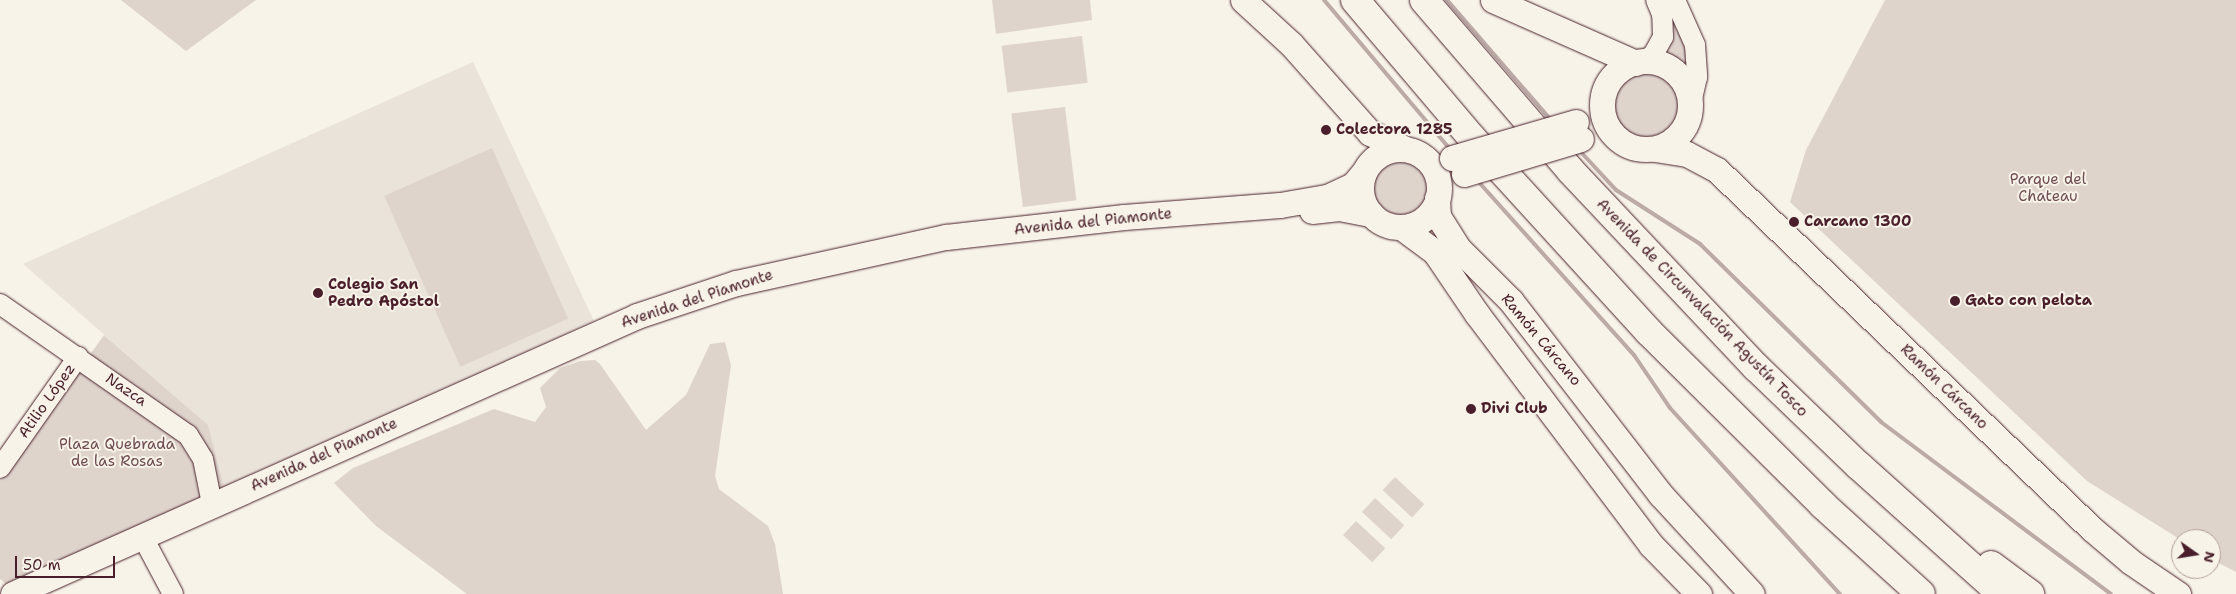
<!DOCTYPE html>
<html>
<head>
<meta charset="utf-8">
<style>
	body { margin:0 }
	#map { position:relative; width:2236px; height:594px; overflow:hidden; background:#f7f3e8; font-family:"Shantell Sans",sans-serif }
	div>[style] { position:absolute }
	.built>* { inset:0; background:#eae3da }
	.green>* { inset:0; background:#ded4cc; transform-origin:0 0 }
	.round { border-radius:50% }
	.stream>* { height:4px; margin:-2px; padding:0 2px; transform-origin:2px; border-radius:2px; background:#bcaaa7 }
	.roads { filter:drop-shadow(0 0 1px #4a1f2b) drop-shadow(0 0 1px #4a1f2b) }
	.minor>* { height:20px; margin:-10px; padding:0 10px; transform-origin:10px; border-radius:10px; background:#f7f3e8 }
	.major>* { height:25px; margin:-12.5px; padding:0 12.5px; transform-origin:12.5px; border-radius:12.5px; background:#f7f3e8 }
	.major>.ring { margin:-12.5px; padding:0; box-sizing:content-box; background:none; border:25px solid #f7f3e8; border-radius:50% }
	.highway>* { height:28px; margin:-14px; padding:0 14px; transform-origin:14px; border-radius:14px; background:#f7f3e8 }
	.bridges { filter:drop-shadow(0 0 1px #4a1f2b) drop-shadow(0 0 1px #4a1f2b) }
	.major-bridge>* { height:25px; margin:-12.5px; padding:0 12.5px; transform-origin:12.5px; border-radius:12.5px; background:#f7f3e8 }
	.dots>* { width:14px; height:14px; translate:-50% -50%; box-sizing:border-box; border:2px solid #f7f3e8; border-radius:50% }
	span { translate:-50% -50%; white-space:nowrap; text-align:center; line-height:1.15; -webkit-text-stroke:4px #f7f3e8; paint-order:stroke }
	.poi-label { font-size:15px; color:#4a1f2b; font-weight:700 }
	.left { translate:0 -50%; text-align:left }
	.park-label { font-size:15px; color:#6f4c53 }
	.street-label { font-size:15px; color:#4a1f2b }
	.north { position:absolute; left:2171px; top:529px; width:50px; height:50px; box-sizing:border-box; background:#f7f3e8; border:1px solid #b29e9c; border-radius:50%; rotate:103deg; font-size:14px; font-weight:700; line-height:20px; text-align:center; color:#4a1f2b }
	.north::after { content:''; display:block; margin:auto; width:18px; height:22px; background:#4a1f2b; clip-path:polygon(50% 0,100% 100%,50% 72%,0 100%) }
	.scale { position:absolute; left:15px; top:556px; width:100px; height:22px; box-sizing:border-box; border:2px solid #4a1f2b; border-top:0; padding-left:6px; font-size:15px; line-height:18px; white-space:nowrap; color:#4a1f2b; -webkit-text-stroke:4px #f7f3e8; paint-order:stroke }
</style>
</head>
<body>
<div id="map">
	<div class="built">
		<div style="clip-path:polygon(473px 62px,594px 321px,225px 491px,208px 425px,23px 264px)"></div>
	</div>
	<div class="green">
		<div style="clip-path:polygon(121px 0,256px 0,186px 51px)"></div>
		<div style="clip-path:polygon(992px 0,1090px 0,1092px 20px,996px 34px)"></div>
		<div style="clip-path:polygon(1885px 0,2236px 0,2236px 572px,2211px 559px,2211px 539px,2181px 540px,2087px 481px,1790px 202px,1806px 150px)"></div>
		<div style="clip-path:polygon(1674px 7px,1686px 50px,1688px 74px,1676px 60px,1665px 54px,1673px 28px)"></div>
		<div style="left:1082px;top:36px;width:47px;height:81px;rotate:83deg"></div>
		<div class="round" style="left:1610px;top:70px;width:70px;height:70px"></div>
		<div style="left:1065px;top:107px;width:94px;height:54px;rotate:83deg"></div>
		<div style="left:492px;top:148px;width:187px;height:118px;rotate:66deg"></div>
		<div class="round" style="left:1372px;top:161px;width:56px;height:56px"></div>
		<div style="clip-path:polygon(104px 335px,208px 425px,225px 491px,12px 589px,0 579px,0 481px)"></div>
		<div style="clip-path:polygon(725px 342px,731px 366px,715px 476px,719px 489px,768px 526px,775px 544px,783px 594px,467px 594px,376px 526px,334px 483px,353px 468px,494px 409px,535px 422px,546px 407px,540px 388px,560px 368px,580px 361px,595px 360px,600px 364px,646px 430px,686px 395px,710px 344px)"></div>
		<div style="left:1395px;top:477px;width:40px;height:18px;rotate:43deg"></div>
		<div style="left:1375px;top:498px;width:40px;height:19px;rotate:43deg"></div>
		<div style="left:1356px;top:521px;width:40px;height:19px;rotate:43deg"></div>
	</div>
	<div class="stream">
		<div style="left:1324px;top:0;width:195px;rotate:49.8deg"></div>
		<div style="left:1447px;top:0;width:157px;rotate:49.1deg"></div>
		<div style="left:1579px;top:150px;width:54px;rotate:47.2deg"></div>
		<div style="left:1616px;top:190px;width:100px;rotate:32.7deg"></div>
		<div style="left:1700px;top:244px;width:254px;rotate:44.5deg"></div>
		<div style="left:1881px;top:422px;width:287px;rotate:36.8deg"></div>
		<div style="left:1476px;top:179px;width:237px;rotate:48.1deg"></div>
		<div style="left:1634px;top:355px;width:64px;rotate:55.8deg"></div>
		<div style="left:1670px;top:408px;width:252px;rotate:47.6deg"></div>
	</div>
	<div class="roads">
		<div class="minor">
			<div style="left:1675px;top:0;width:49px;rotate:66deg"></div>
			<div style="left:1695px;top:45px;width:32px;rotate:86deg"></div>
			<div style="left:1697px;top:77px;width:31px;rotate:103deg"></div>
			<div style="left:1643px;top:61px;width:12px;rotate:-31deg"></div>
			<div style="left:1653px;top:55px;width:21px;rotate:-61deg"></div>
			<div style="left:1663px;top:37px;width:23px;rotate:-92deg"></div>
			<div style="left:1662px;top:14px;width:15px;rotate:-113deg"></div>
			<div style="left:0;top:304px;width:229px;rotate:34.9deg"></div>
			<div style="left:188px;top:435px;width:28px;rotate:58deg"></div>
			<div style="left:203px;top:459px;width:46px;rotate:78.7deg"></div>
			<div style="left:0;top:468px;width:136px;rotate:-54.9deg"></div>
			<div style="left:148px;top:547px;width:53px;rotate:62deg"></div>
		</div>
		<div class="major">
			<div style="left:1243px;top:0;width:65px;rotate:42.5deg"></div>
			<div style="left:1291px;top:44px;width:119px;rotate:48.4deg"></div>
			<div style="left:1370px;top:133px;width:39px;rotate:24deg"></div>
			<div style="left:1493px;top:0;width:156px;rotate:23.8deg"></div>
			<div class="ring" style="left:1602px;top:61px;width:63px;height:63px"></div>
			<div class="ring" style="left:1361px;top:149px;width:53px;height:53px"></div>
			<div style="left:1655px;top:149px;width:32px;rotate:9deg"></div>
			<div style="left:1687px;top:154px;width:34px;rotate:28deg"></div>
			<div style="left:1717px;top:170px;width:519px;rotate:43.75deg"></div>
			<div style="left:2092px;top:529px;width:51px;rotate:40.2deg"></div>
			<div style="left:2131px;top:562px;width:57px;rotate:34.2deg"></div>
			<div style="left:1437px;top:198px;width:18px;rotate:87deg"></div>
			<div style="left:1438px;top:216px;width:38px;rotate:58deg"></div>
			<div style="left:1458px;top:248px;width:75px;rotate:45deg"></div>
			<div style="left:1511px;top:301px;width:245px;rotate:52.3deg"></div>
			<div style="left:1661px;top:495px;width:134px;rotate:47.4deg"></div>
			<div style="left:1312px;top:211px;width:27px;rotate:-6deg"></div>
			<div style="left:1339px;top:208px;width:33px;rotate:11deg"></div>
			<div style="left:1401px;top:227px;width:42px;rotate:36.3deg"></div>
			<div style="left:1435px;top:252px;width:75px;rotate:55.9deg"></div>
			<div style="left:1477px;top:314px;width:289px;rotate:53deg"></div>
			<div style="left:1651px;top:545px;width:69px;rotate:45.6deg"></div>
			<div style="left:13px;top:594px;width:683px;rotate:-24.01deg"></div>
			<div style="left:637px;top:316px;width:104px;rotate:-18.4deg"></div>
			<div style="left:736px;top:283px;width:215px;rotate:-12.4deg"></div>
			<div style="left:946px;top:237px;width:179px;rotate:-6.4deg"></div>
			<div style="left:1124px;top:217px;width:156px;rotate:-4.4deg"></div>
			<div style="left:1280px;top:205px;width:48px;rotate:-9.7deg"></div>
			<div style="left:1327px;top:197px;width:29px;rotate:-25deg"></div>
			<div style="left:1353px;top:185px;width:17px;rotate:-50deg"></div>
		</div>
		<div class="highway">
			<div style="left:1355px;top:0;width:180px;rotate:49.7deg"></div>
			<div style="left:1471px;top:137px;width:264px;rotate:47.6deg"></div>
			<div style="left:1649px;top:332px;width:245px;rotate:44.8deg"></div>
			<div style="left:1823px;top:505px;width:132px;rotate:42.2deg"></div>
			<div style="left:1424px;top:0;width:225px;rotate:49.3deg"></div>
			<div style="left:1571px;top:171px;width:270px;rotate:46.7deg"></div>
			<div style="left:1756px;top:367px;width:141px;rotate:43.9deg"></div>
			<div style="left:1858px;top:465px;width:193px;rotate:41.9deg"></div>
			<div style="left:1991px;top:565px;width:49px;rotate:36.6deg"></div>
		</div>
	</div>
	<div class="bridges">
		<div class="major-bridge">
			<div style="left:1452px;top:158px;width:129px;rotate:-16.2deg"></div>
			<div style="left:1464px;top:174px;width:122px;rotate:-16.7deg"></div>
		</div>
	</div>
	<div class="dots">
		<div style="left:1326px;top:130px;background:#4a1f2b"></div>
		<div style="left:1794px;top:222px;background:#4a1f2b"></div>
		<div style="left:318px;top:293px;background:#4a1f2b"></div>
		<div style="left:1955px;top:301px;background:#4a1f2b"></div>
		<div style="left:1471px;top:409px;background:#4a1f2b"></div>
	</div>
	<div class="poi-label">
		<span class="left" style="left:1336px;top:130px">Colectora 1285</span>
		<span class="left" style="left:1804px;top:222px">Carcano 1300</span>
		<span class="left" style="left:328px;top:293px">Colegio San<br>Pedro Apóstol</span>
		<span class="left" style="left:1965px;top:301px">Gato con pelota</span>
		<span class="left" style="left:1481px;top:409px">Divi Club</span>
	</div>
	<div class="park-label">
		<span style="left:2048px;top:188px">Parque del<br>Chateau</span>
		<span style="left:117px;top:453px">Plaza Quebrada<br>de las Rosas</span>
	</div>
	<div class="street-label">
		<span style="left:1093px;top:222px;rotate:-6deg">Avenida del Piamonte</span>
		<span style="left:697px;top:299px;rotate:-18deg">Avenida del Piamonte</span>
		<span style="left:1702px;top:308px;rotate:46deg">Avenida de Circunvalación Agustín Tosco</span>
		<span style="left:1541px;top:340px;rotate:50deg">Ramón Cárcano</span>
		<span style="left:1944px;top:387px;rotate:44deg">Ramón Cárcano</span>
		<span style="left:126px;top:390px;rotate:34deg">Nazca</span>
		<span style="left:47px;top:401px;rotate:-55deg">Atilio López</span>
		<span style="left:324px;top:455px;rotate:-24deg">Avenida del Piamonte</span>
	</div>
	<div class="north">N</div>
	<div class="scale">50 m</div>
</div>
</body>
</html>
